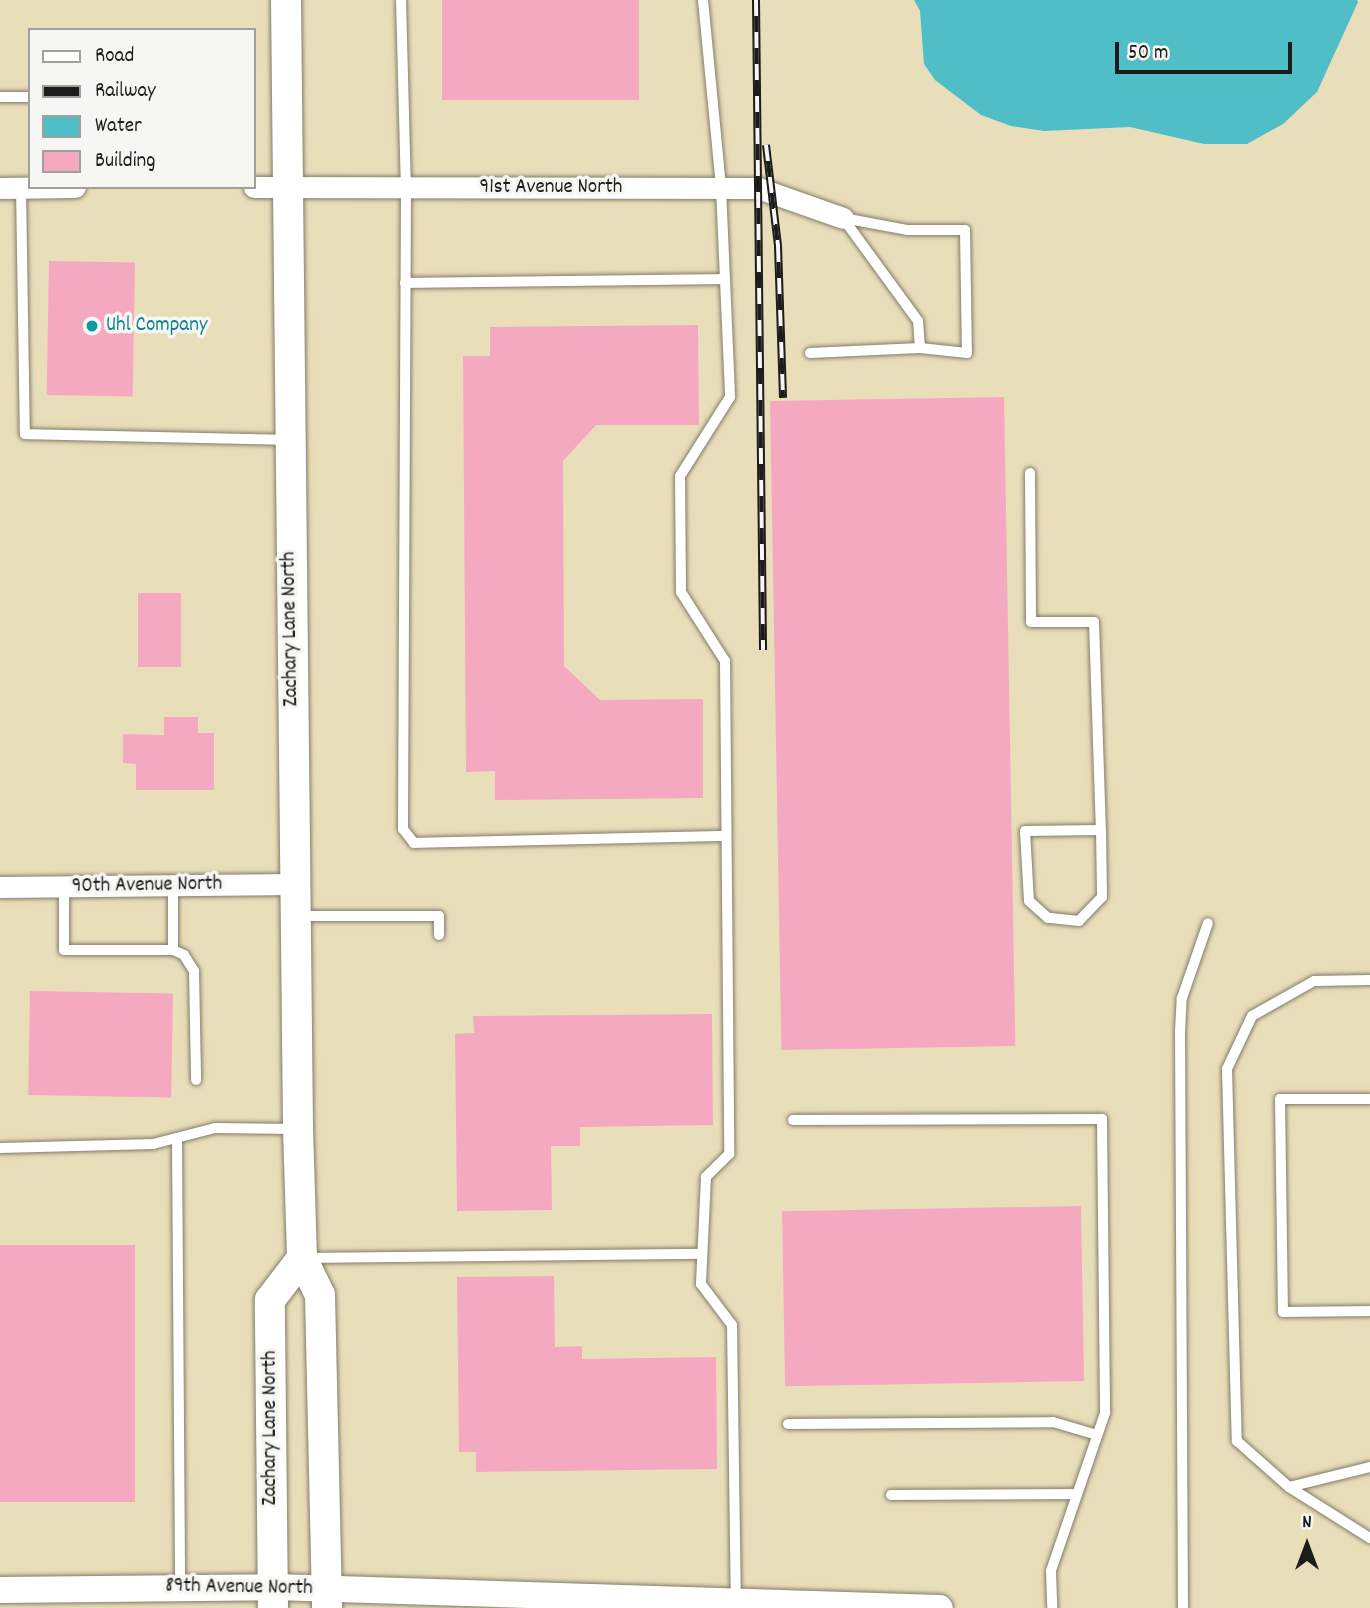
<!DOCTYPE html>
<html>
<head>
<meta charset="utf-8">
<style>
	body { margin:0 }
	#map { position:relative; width:1370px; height:1608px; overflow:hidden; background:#e9deba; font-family:Dekko,sans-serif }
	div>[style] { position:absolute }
	.water>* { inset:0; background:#50bec7 }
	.building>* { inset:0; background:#f5a9c1; transform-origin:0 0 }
	.roads { filter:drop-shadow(0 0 2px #827d6b) drop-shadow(0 0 2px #827d6b) }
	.service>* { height:10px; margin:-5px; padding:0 5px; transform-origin:5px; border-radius:5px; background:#fff }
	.minor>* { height:21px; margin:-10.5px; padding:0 10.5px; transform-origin:10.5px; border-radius:10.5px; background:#fff }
	.tertiary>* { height:26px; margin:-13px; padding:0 13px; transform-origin:13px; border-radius:13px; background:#fff }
	.secondary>* { height:30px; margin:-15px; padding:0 15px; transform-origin:15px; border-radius:15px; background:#fff }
	.rail>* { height:8px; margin-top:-4px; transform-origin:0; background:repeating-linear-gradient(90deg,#f6f6f2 0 16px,#1c1c1c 0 32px); box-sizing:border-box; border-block:2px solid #1c1c1c }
	.dots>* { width:19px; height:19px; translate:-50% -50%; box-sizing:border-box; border:4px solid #f6f6f2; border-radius:50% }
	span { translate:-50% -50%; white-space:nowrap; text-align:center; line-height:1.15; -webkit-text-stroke:7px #f6f6f2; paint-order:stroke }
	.street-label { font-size:21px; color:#1c1c1c }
	.culture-label { font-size:21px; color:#0d838f }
	.left { translate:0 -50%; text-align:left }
	.legend { position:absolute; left:28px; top:28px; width:228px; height:161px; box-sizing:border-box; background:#f6f6f2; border:2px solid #9f9f9c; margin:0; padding:9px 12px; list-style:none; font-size:21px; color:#1c1c1c }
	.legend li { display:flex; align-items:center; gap:14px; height:35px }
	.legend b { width:35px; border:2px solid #9f9f9c }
	.north { position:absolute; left:1272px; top:1510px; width:70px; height:70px; -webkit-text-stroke:5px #f6f6f2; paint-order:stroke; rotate:0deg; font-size:19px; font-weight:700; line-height:28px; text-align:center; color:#1c1c1c }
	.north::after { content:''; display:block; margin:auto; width:24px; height:32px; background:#1c1c1c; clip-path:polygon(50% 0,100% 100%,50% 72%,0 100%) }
	.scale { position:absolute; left:1115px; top:42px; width:177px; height:32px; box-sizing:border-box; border:4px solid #1c1c1c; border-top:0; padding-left:9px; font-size:21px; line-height:24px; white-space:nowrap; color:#1c1c1c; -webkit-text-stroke:5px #f6f6f2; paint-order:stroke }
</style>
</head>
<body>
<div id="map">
	<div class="water">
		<div style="clip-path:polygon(914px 0,1357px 0,1358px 2px,1317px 92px,1283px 124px,1247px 144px,1204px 144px,1130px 127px,1044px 131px,1011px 126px,981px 115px,935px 80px,924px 64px,920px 11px)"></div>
	</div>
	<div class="building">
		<div style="left:442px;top:0;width:197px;height:100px"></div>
		<div style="left:49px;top:261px;width:86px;height:134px;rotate:1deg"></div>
		<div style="clip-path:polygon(698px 325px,699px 425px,596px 425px,563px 461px,564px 666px,600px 700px,703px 699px,703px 798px,495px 800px,495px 771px,466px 772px,463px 356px,490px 356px,490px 327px)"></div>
		<div style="left:1004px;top:397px;width:649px;height:234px;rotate:89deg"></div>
		<div style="left:138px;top:593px;width:43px;height:74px"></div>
		<div style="clip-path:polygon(164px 717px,198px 717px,198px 733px,214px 733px,214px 790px,136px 790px,136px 764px,123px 763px,123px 734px,164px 735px)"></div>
		<div style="left:30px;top:991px;width:143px;height:104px;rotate:1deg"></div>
		<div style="clip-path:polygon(712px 1014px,713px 1125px,580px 1127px,580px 1146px,551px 1146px,552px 1210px,457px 1211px,455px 1034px,474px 1033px,473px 1016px)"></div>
		<div style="left:1081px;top:1206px;width:175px;height:299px;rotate:89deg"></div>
		<div style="left:135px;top:1245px;width:257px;height:135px;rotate:90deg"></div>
		<div style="clip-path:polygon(554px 1276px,555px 1347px,582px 1346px,582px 1359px,716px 1357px,717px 1469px,476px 1472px,476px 1452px,459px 1452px,457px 1277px)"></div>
	</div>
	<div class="roads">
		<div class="service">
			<div style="left:401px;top:0;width:189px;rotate:88.5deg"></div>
			<div style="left:406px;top:189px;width:640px;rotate:90.27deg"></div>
			<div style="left:403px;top:829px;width:18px;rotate:52deg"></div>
			<div style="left:414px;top:843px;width:312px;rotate:-1.3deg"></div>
			<div style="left:703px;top:0;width:189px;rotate:84.5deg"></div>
			<div style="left:721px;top:188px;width:209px;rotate:87.5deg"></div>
			<div style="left:730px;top:397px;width:93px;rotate:122.3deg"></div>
			<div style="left:680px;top:476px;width:116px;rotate:89.5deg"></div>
			<div style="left:681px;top:592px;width:82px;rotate:57.5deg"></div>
			<div style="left:725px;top:661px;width:493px;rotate:89.5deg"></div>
			<div style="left:729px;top:1154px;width:33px;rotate:135deg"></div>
			<div style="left:706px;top:1177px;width:107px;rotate:92.7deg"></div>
			<div style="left:701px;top:1284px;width:51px;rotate:52.9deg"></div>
			<div style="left:732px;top:1325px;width:276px;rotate:89.2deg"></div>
			<div style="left:0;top:97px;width:30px"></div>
			<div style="left:21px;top:188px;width:246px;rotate:89.1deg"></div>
			<div style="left:25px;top:434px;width:263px;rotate:1.3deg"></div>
			<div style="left:843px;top:218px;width:65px;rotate:10.6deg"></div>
			<div style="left:907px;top:230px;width:58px"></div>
			<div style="left:965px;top:230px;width:123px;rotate:89.1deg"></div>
			<div style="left:967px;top:353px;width:47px;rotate:-173.9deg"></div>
			<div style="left:405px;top:283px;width:320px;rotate:-0.7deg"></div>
			<div style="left:810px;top:353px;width:110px;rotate:-2.6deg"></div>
			<div style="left:920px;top:348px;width:27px;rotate:-94deg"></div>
			<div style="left:918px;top:321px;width:127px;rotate:-126.1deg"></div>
			<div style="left:1030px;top:473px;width:149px;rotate:89.6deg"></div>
			<div style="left:1031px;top:622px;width:63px"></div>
			<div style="left:1094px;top:622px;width:208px;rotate:88.1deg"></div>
			<div style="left:1101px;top:830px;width:67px;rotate:89.1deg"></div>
			<div style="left:1102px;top:897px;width:33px;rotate:134deg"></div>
			<div style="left:1079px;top:921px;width:31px;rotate:-174deg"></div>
			<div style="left:1048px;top:918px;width:25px;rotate:-138deg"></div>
			<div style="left:1029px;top:901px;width:70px;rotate:-93.3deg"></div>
			<div style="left:1025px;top:831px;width:76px;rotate:-0.8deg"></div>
			<div style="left:64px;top:887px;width:63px;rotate:90deg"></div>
			<div style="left:64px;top:950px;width:109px"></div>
			<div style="left:173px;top:950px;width:65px;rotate:-90deg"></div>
			<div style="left:296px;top:916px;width:143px"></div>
			<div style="left:439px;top:916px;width:19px;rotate:90deg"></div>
			<div style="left:173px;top:950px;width:12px;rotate:24deg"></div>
			<div style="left:184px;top:955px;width:19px;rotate:58deg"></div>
			<div style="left:194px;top:971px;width:109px;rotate:88.9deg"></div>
			<div style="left:1370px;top:980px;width:56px;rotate:179deg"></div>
			<div style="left:1314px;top:981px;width:71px;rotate:150.6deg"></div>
			<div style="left:1252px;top:1016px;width:59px;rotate:115.3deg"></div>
			<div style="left:1227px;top:1069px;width:372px;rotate:88.5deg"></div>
			<div style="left:1237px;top:1441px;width:69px;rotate:41.5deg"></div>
			<div style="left:1289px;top:1487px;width:96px;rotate:32.2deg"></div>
			<div style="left:1370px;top:1099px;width:90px;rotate:180deg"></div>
			<div style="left:1280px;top:1099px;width:213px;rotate:89.2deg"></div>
			<div style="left:1283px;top:1312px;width:87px;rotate:-0.7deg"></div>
			<div style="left:793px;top:1120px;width:309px;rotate:-0.2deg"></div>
			<div style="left:1102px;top:1119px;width:294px;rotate:89.4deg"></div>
			<div style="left:1105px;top:1413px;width:167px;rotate:108.9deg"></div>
			<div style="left:1051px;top:1571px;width:37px;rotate:88deg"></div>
			<div style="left:177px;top:1140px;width:447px;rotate:89.6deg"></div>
			<div style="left:0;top:1148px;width:153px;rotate:-1.5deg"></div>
			<div style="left:153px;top:1144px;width:64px;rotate:-14.5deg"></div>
			<div style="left:215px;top:1128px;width:80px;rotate:0.7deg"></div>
			<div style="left:305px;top:1258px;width:397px;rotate:-0.6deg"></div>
			<div style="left:788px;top:1424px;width:265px;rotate:-0.4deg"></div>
			<div style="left:1053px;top:1422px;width:46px;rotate:16.5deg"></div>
			<div style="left:1289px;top:1487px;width:83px;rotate:-13.9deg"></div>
			<div style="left:891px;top:1495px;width:186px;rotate:-0.3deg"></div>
			<div style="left:1183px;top:1608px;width:577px;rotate:-90.3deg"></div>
			<div style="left:1180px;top:1031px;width:33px;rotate:-87deg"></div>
			<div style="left:1182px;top:998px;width:79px;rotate:-70.9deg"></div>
		</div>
		<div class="minor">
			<div style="left:254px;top:187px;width:504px;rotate:0.11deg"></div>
			<div style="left:758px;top:188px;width:90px;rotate:19.4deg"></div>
			<div style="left:0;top:188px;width:75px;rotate:-0.8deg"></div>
			<div style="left:0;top:887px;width:295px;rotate:-0.6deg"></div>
		</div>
		<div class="tertiary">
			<div style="left:0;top:1590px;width:274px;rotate:-0.6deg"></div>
			<div style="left:274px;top:1587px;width:666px;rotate:1.81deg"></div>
		</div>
		<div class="secondary">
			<div style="left:286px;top:0;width:1129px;rotate:89.39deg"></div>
			<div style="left:298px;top:1129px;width:129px;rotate:88.2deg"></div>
			<div style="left:302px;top:1258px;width:41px;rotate:64.1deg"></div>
			<div style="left:320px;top:1295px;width:313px;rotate:88.7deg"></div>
			<div style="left:273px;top:1608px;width:308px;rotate:-90.6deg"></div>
			<div style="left:270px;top:1300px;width:53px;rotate:-52.7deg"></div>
		</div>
	</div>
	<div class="rail">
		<div style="left:756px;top:0;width:650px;rotate:89.38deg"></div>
		<div style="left:766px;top:145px;width:102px;rotate:83.2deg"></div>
		<div style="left:778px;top:246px;width:152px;rotate:88.1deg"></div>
	</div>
	<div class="dots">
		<div style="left:92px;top:326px;background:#0f9aa8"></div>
	</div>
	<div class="street-label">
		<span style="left:551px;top:188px">91st Avenue North</span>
		<span style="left:291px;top:629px;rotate:-91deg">Zachary Lane North</span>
		<span style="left:147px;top:886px;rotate:-1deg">90th Avenue North</span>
		<span style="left:271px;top:1428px;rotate:-90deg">Zachary Lane North</span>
		<span style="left:239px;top:1588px;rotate:1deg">89th Avenue North</span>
	</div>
	<div class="culture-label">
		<span class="left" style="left:106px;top:326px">Uhl Company</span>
	</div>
	<ul class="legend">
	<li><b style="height:9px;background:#fff"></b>Road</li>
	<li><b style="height:9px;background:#1c1c1c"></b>Railway</li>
	<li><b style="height:19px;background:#50bec7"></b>Water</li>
	<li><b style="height:19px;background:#f5a9c1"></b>Building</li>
	</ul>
	<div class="north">N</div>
	<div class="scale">50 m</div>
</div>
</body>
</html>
